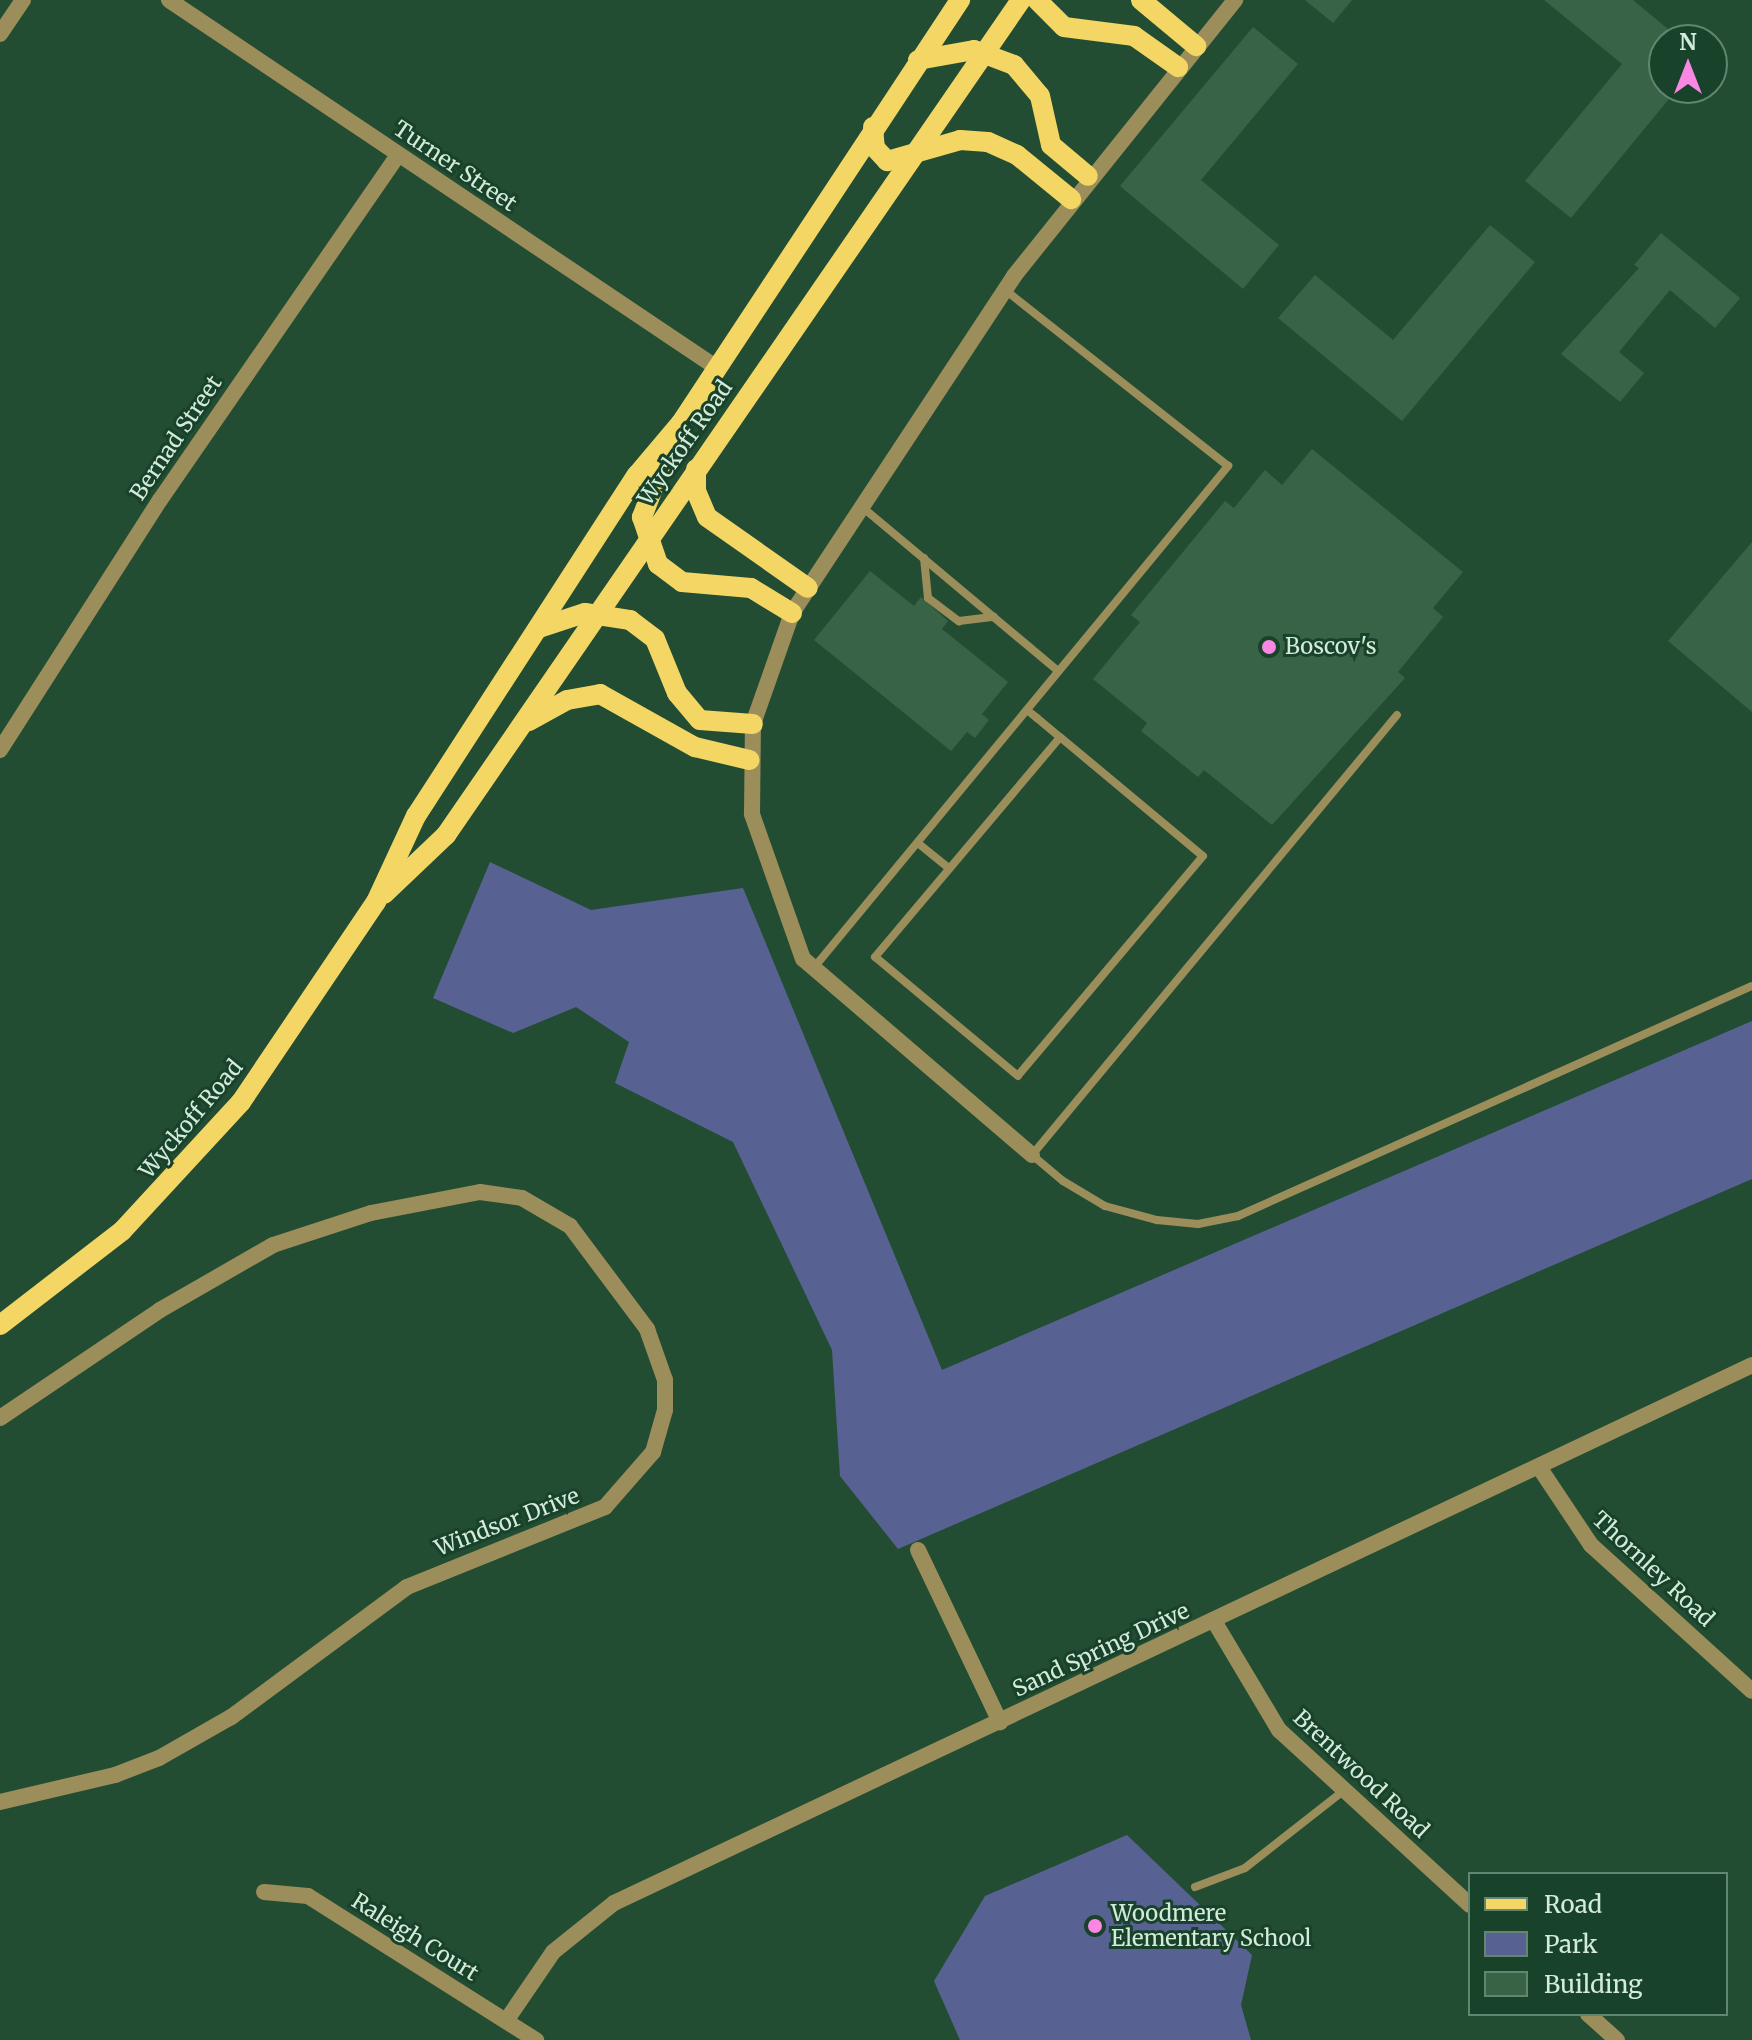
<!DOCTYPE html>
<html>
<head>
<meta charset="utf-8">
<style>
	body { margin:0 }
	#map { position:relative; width:1752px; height:2040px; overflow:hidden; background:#234d33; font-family:Merriweather,serif }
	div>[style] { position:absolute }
	.green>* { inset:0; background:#586292 }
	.building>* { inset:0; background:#396347 }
	.lane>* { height:8px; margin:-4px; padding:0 4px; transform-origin:4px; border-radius:4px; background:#9c8e5a }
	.street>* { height:16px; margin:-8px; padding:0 8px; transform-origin:8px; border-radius:8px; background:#9c8e5a }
	.primary>* { height:20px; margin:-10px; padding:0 10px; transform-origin:10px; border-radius:10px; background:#f4d665 }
	.dots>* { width:22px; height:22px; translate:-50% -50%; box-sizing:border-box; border:4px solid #184229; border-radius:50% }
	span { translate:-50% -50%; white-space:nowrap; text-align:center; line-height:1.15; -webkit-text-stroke:6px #184229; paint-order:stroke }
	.street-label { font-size:22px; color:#d4ebdb }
	.poi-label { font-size:22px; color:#d4ebdb }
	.left { translate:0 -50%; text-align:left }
	.legend { position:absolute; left:1468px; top:1872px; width:260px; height:144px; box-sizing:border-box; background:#184229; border:2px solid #638670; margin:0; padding:10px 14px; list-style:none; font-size:24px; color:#d4ebdb }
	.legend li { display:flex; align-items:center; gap:16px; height:40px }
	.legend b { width:40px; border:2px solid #638670 }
	.north { position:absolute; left:1648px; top:24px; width:80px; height:80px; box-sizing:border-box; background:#184229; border:2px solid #638670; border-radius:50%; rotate:0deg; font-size:22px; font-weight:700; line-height:32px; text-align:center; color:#d4ebdb }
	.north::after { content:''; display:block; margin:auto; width:28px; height:36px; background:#fb87e5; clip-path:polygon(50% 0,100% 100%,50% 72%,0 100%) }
</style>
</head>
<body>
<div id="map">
	<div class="green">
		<div style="clip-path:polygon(490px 862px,591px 910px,743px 888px,942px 1370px,1752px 1021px,1752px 1179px,898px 1549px,840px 1476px,832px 1350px,733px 1142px,615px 1083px,629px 1042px,576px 1007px,513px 1033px,433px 998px)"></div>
		<div style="clip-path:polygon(1127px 1835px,1252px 1955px,1241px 2005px,1251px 2040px,960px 2040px,934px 1981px,985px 1896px)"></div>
	</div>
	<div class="building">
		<div style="clip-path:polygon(1305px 0,1352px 0,1333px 23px)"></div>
		<div style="clip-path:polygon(1544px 0,1633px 0,1681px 40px,1664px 40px,1664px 88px,1678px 88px,1571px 218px,1525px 181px,1622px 64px)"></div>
		<div style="clip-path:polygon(1253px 27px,1298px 64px,1201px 180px,1279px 245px,1243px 289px,1120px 186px)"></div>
		<div style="clip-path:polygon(1490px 225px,1535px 262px,1402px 421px,1278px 318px,1315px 275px,1393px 340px)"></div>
		<div style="clip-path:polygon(1661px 233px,1740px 298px,1715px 328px,1670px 290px,1619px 352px,1644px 373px,1620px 402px,1561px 354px,1639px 268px,1634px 265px)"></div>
		<div style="clip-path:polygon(1312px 449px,1463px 572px,1433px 608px,1443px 617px,1398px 672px,1405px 678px,1272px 825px,1204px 770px,1198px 777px,1141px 731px,1147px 723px,1093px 679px,1140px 622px,1131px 615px,1225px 501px,1234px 508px,1265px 470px,1282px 485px)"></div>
		<div style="clip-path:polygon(1752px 542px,1752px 712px,1668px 641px)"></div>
		<div style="clip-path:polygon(870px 571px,914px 606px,921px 597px,948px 621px,942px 629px,1008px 682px,982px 714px,989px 720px,975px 738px,967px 732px,951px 751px,814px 640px)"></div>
	</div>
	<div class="lane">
		<div style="left:862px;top:507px;width:256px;rotate:39.9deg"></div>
		<div style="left:924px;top:558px;width:40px;rotate:84.3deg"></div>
		<div style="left:928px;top:598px;width:39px;rotate:37deg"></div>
		<div style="left:959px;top:621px;width:35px;rotate:-7deg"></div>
		<div style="left:1027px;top:710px;width:13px;rotate:39deg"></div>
		<div style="left:1037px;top:718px;width:30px;rotate:40deg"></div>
		<div style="left:1060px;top:737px;width:186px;rotate:39.8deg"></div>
		<div style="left:1203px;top:856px;width:287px;rotate:130.1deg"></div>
		<div style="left:1018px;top:1076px;width:186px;rotate:-140.2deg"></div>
		<div style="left:875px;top:957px;width:287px;rotate:-49.9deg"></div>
		<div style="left:1397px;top:715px;width:572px;rotate:129.68deg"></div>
		<div style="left:1032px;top:1155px;width:40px;rotate:40deg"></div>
		<div style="left:1063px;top:1181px;width:49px;rotate:30.8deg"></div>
		<div style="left:1105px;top:1206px;width:54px;rotate:15.1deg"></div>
		<div style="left:1157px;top:1220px;width:41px;rotate:5.6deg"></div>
		<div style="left:1198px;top:1224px;width:41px;rotate:-11.3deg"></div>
		<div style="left:1238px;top:1216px;width:563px;rotate:-24.11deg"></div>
		<div style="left:919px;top:844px;width:38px;rotate:39deg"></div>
		<div style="left:812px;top:970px;width:654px;rotate:-50.46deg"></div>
		<div style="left:1228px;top:466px;width:284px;rotate:-141.7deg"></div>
		<div style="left:1195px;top:1887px;width:53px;rotate:-20.8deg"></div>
		<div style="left:1245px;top:1868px;width:123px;rotate:-38.1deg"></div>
	</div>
	<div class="street">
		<div style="left:169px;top:0;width:660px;rotate:33.88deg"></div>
		<div style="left:0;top:34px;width:41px;rotate:-55.9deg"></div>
		<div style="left:0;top:750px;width:297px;rotate:-57.4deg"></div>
		<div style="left:160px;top:500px;width:418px;rotate:-55.4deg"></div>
		<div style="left:1032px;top:1155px;width:301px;rotate:-139.4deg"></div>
		<div style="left:803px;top:959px;width:154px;rotate:-109.4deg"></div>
		<div style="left:752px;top:814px;width:90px;rotate:-89.4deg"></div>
		<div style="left:753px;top:724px;width:118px;rotate:-70.6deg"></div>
		<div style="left:792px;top:613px;width:404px;rotate:-56.6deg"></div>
		<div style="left:1014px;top:276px;width:354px;rotate:-51.3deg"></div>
		<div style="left:0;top:1418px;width:193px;rotate:-34deg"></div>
		<div style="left:160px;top:1310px;width:130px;rotate:-29.9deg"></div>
		<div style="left:273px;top:1245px;width:103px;rotate:-18.1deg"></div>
		<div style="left:371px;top:1213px;width:111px;rotate:-10.9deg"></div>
		<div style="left:480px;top:1192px;width:42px;rotate:8.1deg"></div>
		<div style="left:522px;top:1198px;width:56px;rotate:30.3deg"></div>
		<div style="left:570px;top:1226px;width:129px;rotate:53.2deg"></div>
		<div style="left:647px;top:1329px;width:54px;rotate:70.6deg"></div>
		<div style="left:665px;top:1380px;width:30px;rotate:90deg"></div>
		<div style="left:665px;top:1410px;width:44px;rotate:105.9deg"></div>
		<div style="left:653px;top:1452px;width:73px;rotate:131.1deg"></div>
		<div style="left:605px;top:1507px;width:214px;rotate:158deg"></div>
		<div style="left:407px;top:1587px;width:219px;rotate:143.5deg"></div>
		<div style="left:231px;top:1717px;width:83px;rotate:150.3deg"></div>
		<div style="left:159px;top:1758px;width:47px;rotate:158.9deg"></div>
		<div style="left:115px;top:1775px;width:118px;rotate:166.8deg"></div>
		<div style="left:1539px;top:1467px;width:94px;rotate:56.3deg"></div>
		<div style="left:1591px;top:1545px;width:217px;rotate:42.2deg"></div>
		<div style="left:918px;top:1550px;width:191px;rotate:64.5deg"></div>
		<div style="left:1214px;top:1621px;width:127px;rotate:59.2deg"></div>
		<div style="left:1279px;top:1730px;width:259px;rotate:42.5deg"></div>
		<div style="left:264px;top:1892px;width:44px;rotate:5.2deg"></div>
		<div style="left:308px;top:1896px;width:270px;rotate:32.3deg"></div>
		<div style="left:1588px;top:2014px;width:39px;rotate:42deg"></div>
		<div style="left:506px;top:2021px;width:83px;rotate:-55.7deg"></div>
		<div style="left:553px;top:1952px;width:78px;rotate:-38.8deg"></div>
		<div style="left:614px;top:1903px;width:1259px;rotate:-25.3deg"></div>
	</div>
	<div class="primary">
		<div style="left:1037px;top:0;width:38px;rotate:45deg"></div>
		<div style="left:1064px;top:27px;width:71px;rotate:7.3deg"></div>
		<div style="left:1134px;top:36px;width:54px;rotate:35.2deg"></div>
		<div style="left:1141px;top:0;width:72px;rotate:39.9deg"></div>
		<div style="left:918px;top:60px;width:57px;rotate:-10.1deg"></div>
		<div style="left:974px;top:50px;width:43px;rotate:20.6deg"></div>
		<div style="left:1014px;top:65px;width:40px;rotate:50deg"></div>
		<div style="left:1040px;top:96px;width:50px;rotate:77.3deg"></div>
		<div style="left:1051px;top:145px;width:48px;rotate:40deg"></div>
		<div style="left:873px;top:127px;width:21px;rotate:85deg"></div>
		<div style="left:875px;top:148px;width:18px;rotate:47deg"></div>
		<div style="left:887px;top:161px;width:76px;rotate:-16deg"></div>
		<div style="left:960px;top:140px;width:28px;rotate:4deg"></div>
		<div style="left:988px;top:142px;width:32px;rotate:24deg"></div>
		<div style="left:1017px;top:155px;width:70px;rotate:39.2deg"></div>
		<div style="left:667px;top:452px;width:70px;rotate:111deg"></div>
		<div style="left:642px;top:517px;width:50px;rotate:71.2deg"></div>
		<div style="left:658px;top:564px;width:30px;rotate:37deg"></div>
		<div style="left:682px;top:582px;width:69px;rotate:5deg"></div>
		<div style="left:751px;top:588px;width:48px;rotate:31.4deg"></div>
		<div style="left:696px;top:469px;width:22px;rotate:90deg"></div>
		<div style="left:696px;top:491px;width:28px;rotate:67deg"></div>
		<div style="left:707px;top:517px;width:123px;rotate:35.1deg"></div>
		<div style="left:539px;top:628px;width:48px;rotate:-18.1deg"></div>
		<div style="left:585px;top:613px;width:46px;rotate:8.8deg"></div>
		<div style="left:630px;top:620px;width:31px;rotate:37deg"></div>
		<div style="left:655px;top:639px;width:58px;rotate:67.8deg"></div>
		<div style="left:677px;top:693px;width:35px;rotate:50deg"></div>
		<div style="left:700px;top:720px;width:53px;rotate:4.3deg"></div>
		<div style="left:529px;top:721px;width:43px;rotate:-28.9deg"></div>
		<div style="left:567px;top:700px;width:34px;rotate:-10deg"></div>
		<div style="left:600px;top:694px;width:109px;rotate:29.2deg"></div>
		<div style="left:695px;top:747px;width:56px;rotate:13.5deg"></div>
		<div style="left:384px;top:894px;width:86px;rotate:-43.6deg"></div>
		<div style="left:446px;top:835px;width:1014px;rotate:-55.45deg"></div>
		<div style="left:0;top:1325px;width:154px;rotate:-37.6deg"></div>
		<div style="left:122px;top:1231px;width:176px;rotate:-47.3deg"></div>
		<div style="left:241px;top:1102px;width:241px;rotate:-56deg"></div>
		<div style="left:376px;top:902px;width:95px;rotate:-65.1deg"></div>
		<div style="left:416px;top:816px;width:406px;rotate:-57.1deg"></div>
		<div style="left:637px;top:475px;width:68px;rotate:-49.8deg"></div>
		<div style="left:681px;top:423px;width:507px;rotate:-56.59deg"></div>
	</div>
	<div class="dots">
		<div style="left:1269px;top:647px;background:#fb87e5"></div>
		<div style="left:1095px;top:1926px;background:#fb87e5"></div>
	</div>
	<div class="street-label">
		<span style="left:455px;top:166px;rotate:34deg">Turner Street</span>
		<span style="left:176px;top:438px;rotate:-56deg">Bernad Street</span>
		<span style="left:685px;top:443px;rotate:-55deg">Wyckoff Road</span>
		<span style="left:191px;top:1119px;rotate:-50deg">Wyckoff Road</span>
		<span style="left:507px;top:1522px;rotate:-21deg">Windsor Drive</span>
		<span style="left:1653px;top:1569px;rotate:43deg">Thornley Road</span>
		<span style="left:1101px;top:1650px;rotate:-25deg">Sand Spring Drive</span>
		<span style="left:1361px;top:1774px;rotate:43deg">Brentwood Road</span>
		<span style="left:415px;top:1937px;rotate:32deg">Raleigh Court</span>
	</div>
	<div class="poi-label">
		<span class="left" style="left:1285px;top:647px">Boscov's</span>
		<span class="left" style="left:1111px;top:1926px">Woodmere<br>Elementary School</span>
	</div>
	<ul class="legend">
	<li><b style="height:10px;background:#f4d665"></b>Road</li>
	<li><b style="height:22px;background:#586292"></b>Park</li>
	<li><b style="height:22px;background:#396347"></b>Building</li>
	</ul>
	<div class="north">N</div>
</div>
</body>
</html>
